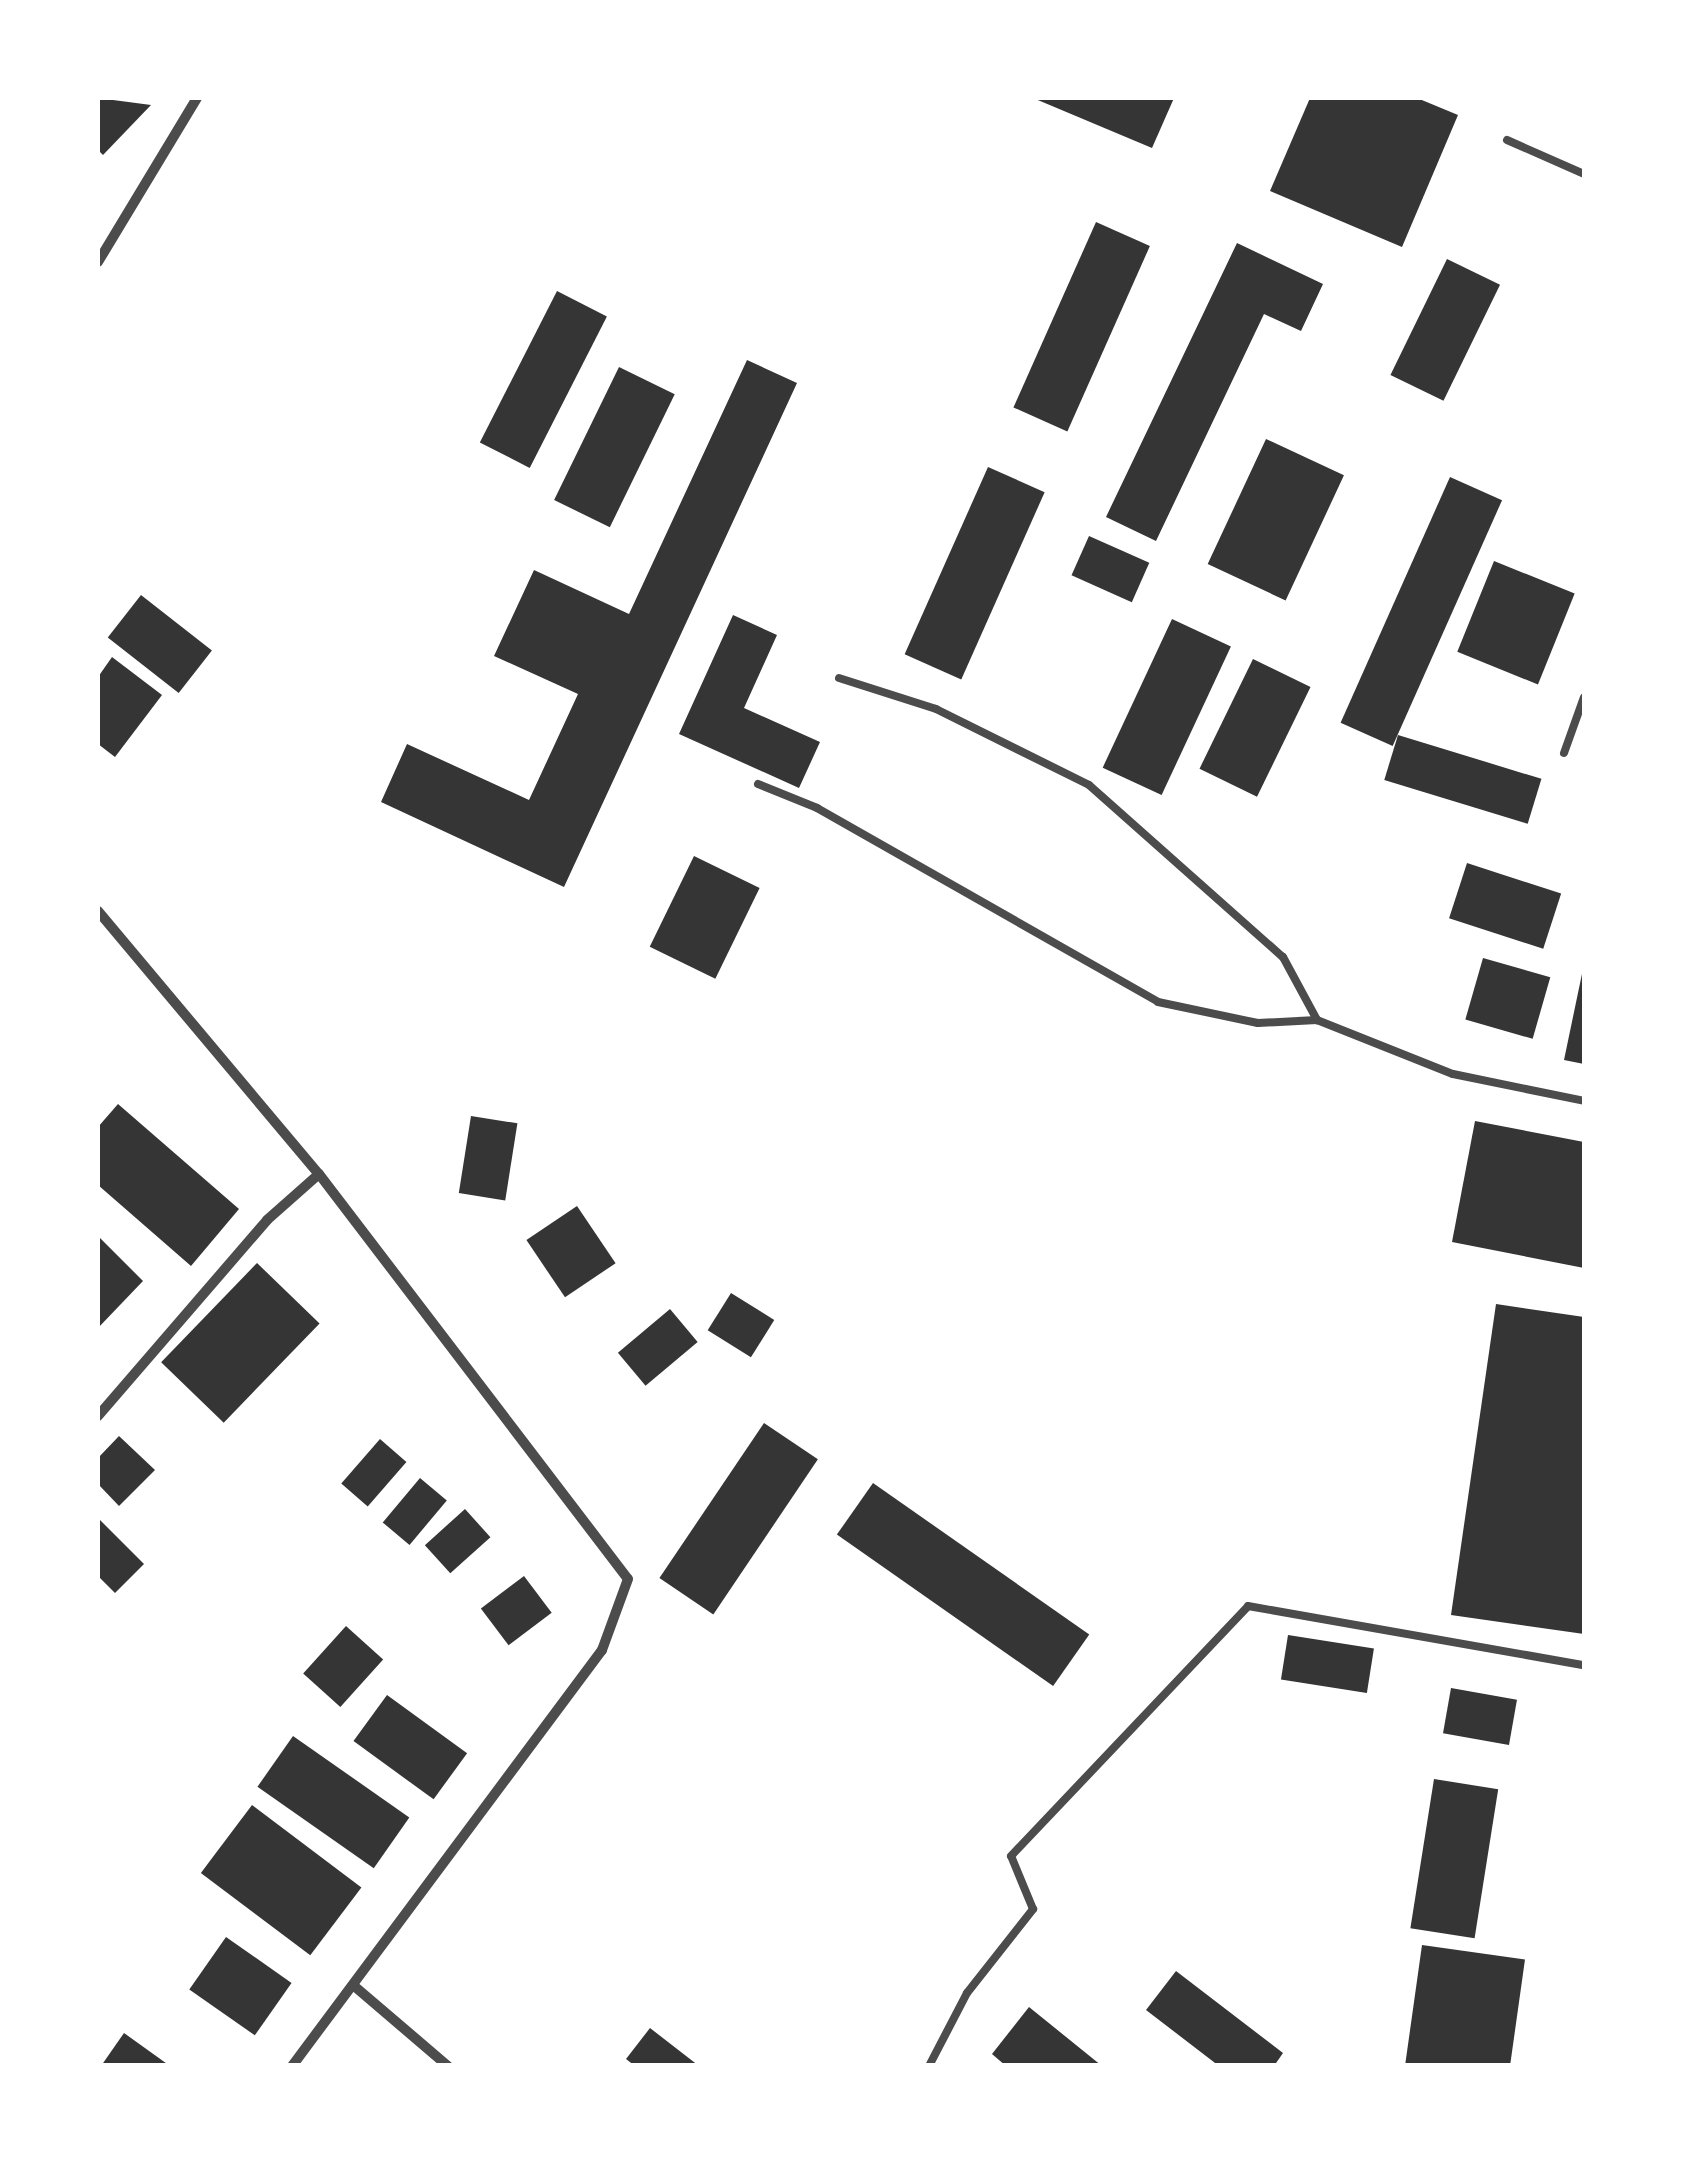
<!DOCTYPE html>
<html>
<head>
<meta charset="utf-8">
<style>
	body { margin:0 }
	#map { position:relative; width:1682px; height:2163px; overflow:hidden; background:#fff; font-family:Commissioner,sans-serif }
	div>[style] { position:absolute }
	.building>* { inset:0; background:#353535; transform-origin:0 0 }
	.service>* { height:8px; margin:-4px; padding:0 4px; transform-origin:4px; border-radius:4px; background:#4c4c4c }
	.minor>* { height:10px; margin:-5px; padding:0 5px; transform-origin:5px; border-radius:5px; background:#4c4c4c }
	span { translate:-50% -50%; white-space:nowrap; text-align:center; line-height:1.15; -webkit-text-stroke:10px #fff; paint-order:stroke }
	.frame { position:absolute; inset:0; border:100px solid #fff; pointer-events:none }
</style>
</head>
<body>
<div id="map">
	<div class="building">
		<div style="clip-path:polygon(98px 98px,151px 105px,103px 155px,98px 150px)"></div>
		<div style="clip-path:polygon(1033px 98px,1174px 98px,1152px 148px)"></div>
		<div style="clip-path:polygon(1310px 98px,1417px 98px,1458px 115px,1402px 247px,1270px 191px)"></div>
		<div style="left:1096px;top:222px;width:59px;height:203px;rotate:24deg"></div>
		<div style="clip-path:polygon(1237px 243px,1323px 284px,1301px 331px,1264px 314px,1156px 541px,1106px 517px)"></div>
		<div style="left:1447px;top:259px;width:59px;height:129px;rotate:26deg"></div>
		<div style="left:557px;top:291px;width:56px;height:170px;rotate:27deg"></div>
		<div style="clip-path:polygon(747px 360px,797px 383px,564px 887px,381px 802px,407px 744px,529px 800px,578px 694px,494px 656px,534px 570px,629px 614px)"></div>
		<div style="left:619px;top:367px;width:62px;height:148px;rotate:26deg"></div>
		<div style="left:1266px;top:439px;width:86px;height:138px;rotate:25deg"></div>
		<div style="left:988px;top:467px;width:62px;height:205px;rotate:24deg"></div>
		<div style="left:1450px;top:477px;width:57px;height:269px;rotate:24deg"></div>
		<div style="left:1089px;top:536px;width:66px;height:43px;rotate:24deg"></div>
		<div style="left:1494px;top:561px;width:87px;height:98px;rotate:22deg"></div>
		<div style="left:141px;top:595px;width:90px;height:54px;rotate:38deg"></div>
		<div style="clip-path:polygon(733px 615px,777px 635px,744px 708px,820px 742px,799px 788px,679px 734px)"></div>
		<div style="left:1172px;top:619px;width:65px;height:164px;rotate:25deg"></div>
		<div style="clip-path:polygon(112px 657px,162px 695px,115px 757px,98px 744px,98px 677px)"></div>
		<div style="left:1253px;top:659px;width:64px;height:122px;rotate:26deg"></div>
		<div style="left:1398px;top:735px;width:150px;height:47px;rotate:17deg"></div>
		<div style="left:694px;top:856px;width:73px;height:101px;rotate:26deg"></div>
		<div style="left:1467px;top:863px;width:99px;height:58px;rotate:18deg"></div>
		<div style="left:1483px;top:958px;width:70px;height:64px;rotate:16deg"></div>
		<div style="clip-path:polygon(1583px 969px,1584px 969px,1584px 1064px,1564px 1060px)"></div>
		<div style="clip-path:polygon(118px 1104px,239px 1209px,191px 1266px,98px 1185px,98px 1127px)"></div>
		<div style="left:471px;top:1116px;width:47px;height:78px;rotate:9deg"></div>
		<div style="clip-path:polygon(1475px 1121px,1584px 1142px,1584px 1268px,1452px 1242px)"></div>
		<div style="left:577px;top:1206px;width:69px;height:61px;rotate:56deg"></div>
		<div style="clip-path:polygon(98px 1236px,143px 1281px,98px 1328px)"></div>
		<div style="left:257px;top:1263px;width:87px;height:138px;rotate:44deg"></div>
		<div style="left:731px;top:1293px;width:51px;height:44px;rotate:32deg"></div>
		<div style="clip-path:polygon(1496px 1304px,1584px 1317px,1584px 1634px,1451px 1615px)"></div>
		<div style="left:670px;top:1309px;width:43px;height:68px;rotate:50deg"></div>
		<div style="left:764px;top:1423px;width:65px;height:187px;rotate:34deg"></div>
		<div style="clip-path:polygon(119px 1436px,155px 1470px,119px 1506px,98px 1484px,98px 1458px)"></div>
		<div style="left:380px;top:1439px;width:35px;height:59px;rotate:41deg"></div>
		<div style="left:420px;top:1478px;width:35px;height:58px;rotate:40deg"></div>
		<div style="left:873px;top:1483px;width:264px;height:63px;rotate:35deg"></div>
		<div style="left:465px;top:1509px;width:38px;height:54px;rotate:48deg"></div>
		<div style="clip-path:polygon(98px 1518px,144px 1564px,115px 1593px,98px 1576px)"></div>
		<div style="left:524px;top:1576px;width:46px;height:54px;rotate:53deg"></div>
		<div style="left:346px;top:1626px;width:50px;height:64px;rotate:42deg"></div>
		<div style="left:1288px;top:1635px;width:87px;height:45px;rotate:9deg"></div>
		<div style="left:1451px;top:1688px;width:67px;height:46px;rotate:10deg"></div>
		<div style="left:387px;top:1695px;width:99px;height:57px;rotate:36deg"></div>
		<div style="left:293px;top:1736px;width:142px;height:62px;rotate:35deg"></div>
		<div style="left:1434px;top:1779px;width:65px;height:151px;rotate:9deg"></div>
		<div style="left:252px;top:1805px;width:137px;height:85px;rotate:37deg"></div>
		<div style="left:226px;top:1937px;width:80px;height:64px;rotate:35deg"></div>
		<div style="left:1422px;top:1945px;width:104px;height:122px;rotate:8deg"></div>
		<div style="clip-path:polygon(1176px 1971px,1283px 2053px,1274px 2066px,1219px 2066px,1146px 2010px)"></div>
		<div style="clip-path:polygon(1029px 2007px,1102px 2066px,1006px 2066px,992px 2054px)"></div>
		<div style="clip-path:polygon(650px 2028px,699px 2066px,635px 2066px,626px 2059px)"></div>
		<div style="clip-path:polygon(124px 2033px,170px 2066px,101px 2066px)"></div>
	</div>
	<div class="service">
		<div style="left:1507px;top:140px;width:84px;rotate:23.8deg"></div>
		<div style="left:839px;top:678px;width:102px;rotate:17.7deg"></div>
		<div style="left:936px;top:709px;width:171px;rotate:26.4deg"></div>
		<div style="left:1089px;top:785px;width:259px;rotate:41.6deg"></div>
		<div style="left:1283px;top:957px;width:72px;rotate:61.6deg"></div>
		<div style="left:1317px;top:1020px;width:146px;rotate:21.7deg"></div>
		<div style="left:1453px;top:1074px;width:134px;rotate:11.6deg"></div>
		<div style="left:1564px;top:753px;width:59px;rotate:-70.3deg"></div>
		<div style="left:758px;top:784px;width:64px;rotate:22.1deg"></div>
		<div style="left:817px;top:808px;width:392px;rotate:29.6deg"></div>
		<div style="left:1158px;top:1002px;width:102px;rotate:11.9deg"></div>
		<div style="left:1258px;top:1023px;width:59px;rotate:-2.9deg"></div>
		<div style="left:929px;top:2066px;width:82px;rotate:-62.5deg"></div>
		<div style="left:967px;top:1993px;width:107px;rotate:-51.8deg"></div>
		<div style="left:1033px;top:1909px;width:57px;rotate:-112.5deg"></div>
		<div style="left:1011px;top:1856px;width:344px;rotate:-46.5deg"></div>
		<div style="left:1248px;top:1606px;width:341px;rotate:10deg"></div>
	</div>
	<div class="minor">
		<div style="left:98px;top:262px;width:192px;rotate:-58.9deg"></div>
		<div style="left:98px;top:911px;width:344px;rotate:50deg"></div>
		<div style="left:319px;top:1174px;width:509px;rotate:52.66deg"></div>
		<div style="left:628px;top:1579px;width:76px;rotate:110.1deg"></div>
		<div style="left:602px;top:1650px;width:519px;rotate:126.69deg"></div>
		<div style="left:98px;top:1416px;width:259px;rotate:-49.2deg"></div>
		<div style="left:267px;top:1220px;width:69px;rotate:-41.5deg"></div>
		<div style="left:353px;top:1985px;width:125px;rotate:40.5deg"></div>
	</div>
	<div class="frame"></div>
</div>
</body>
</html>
